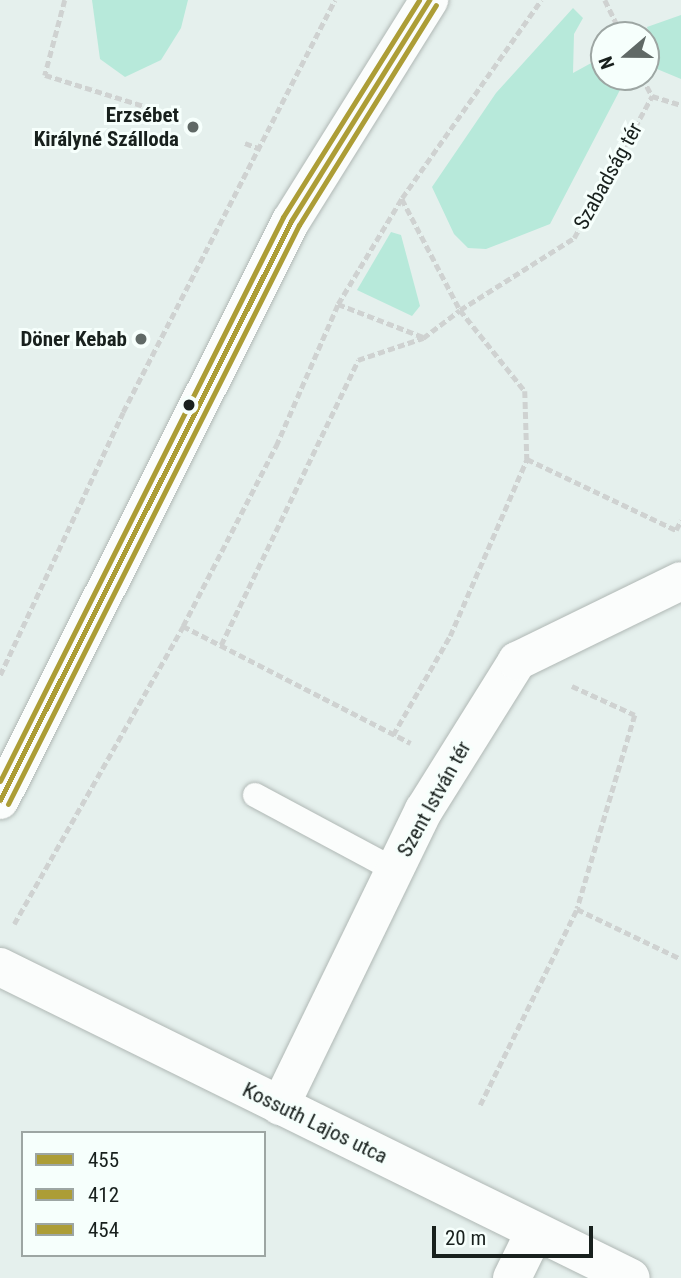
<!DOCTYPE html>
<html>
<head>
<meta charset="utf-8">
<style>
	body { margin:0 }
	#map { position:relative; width:681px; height:1278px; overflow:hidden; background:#e5f0ed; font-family:"Roboto Condensed",sans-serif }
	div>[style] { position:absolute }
	.green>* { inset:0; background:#b7e9da }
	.path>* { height:4.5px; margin-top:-2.25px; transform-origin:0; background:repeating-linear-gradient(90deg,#cfd2d1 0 7px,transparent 0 10.5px) }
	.roads { filter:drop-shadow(0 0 2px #b0b8b5) drop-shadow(0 0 2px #b0b8b5) }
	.lane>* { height:24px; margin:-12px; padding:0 12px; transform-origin:12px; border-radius:12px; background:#fbfdfc }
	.street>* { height:38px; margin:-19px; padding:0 19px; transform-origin:19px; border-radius:19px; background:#fbfdfc }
	.secondary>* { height:38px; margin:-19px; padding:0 19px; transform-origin:19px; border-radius:19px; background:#fbfdfc }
	.bus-1>* { height:5px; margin:-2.5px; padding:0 2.5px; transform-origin:2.5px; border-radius:2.5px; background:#ac9d36 }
	.bus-2>* { height:5px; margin:-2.5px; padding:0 2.5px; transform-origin:2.5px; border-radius:2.5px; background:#ac9d36 }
	.bus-3>* { height:5px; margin:-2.5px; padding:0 2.5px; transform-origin:2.5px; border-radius:2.5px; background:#ac9d36 }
	.dots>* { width:19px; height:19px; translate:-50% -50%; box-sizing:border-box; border:4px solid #f6fffc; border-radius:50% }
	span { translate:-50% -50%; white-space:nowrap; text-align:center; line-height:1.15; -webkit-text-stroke:6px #f6fffc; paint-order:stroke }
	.poi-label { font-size:21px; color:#18201d; font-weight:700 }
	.right { translate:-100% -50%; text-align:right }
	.street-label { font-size:21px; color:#18201d }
	.legend { position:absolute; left:21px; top:1131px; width:245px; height:126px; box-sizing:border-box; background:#f6fffc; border:2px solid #9da6a3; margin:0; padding:9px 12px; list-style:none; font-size:21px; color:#18201d }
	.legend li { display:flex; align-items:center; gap:14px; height:35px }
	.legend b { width:35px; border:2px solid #9da6a3 }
	.north { position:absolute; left:590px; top:21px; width:70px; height:70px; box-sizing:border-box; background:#f6fffc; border:2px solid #9da6a3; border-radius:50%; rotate:250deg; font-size:19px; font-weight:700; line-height:28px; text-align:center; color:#18201d }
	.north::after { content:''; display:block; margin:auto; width:24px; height:32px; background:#606966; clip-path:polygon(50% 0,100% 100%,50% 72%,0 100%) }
	.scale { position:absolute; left:432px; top:1226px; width:161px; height:32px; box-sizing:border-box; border:4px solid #18201d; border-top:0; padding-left:9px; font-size:21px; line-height:24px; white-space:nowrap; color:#18201d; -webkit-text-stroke:5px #f6fffc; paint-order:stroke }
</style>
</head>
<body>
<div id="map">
	<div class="green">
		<div style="clip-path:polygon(92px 0,188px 0,181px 28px,161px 60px,125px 77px,100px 59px)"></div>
		<div style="clip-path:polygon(573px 8px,583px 18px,574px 34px,573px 73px,604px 56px,604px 77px,615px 77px,621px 88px,550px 224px,486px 249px,468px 248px,454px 234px,432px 187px,496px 93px)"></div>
		<div style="clip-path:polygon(681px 15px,681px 79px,657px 69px,647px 27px)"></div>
		<div style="clip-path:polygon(391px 232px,401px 235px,420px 306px,412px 316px,357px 290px)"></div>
	</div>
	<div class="path">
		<div style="left:65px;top:0;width:78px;rotate:104.9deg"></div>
		<div style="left:45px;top:75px;width:104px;rotate:17.4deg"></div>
		<div style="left:605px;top:0;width:39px;rotate:64deg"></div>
		<div style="left:642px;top:77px;width:21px;rotate:62deg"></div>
		<div style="left:652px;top:96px;width:30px;rotate:17deg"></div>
		<div style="left:245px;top:143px;width:17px;rotate:21deg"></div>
		<div style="left:402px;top:199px;width:125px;rotate:62.4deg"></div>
		<div style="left:460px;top:310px;width:135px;rotate:-32.3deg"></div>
		<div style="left:574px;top:238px;width:162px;rotate:-61.2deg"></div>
		<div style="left:338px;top:304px;width:91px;rotate:21.2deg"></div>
		<div style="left:183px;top:626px;width:256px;rotate:27.2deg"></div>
		<div style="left:221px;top:645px;width:316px;rotate:-64.3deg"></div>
		<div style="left:358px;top:360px;width:69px;rotate:-18.7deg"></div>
		<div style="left:423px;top:338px;width:46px;rotate:-37.1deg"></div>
		<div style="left:460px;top:310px;width:104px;rotate:51.3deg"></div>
		<div style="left:525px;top:391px;width:68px;rotate:88.3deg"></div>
		<div style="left:0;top:675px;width:290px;rotate:-64.9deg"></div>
		<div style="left:123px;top:412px;width:463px;rotate:-62.8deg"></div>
		<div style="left:572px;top:686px;width:69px;rotate:24.7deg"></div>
		<div style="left:635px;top:715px;width:202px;rotate:106.6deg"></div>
		<div style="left:393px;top:735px;width:114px;rotate:-60.1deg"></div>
		<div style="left:450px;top:636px;width:193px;rotate:-66.5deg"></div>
		<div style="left:527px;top:459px;width:165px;rotate:25.5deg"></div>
		<div style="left:676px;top:530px;width:11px;rotate:-63deg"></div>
		<div style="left:14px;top:924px;width:343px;rotate:-60.4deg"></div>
		<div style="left:183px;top:626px;width:203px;rotate:-62.7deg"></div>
		<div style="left:276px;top:446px;width:155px;rotate:-66.4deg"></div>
		<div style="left:338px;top:304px;width:124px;rotate:-58.9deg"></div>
		<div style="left:402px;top:198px;width:242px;rotate:-54.9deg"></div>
		<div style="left:480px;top:1105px;width:219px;rotate:-63.7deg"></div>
		<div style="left:577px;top:909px;width:115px;rotate:25.7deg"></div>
	</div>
	<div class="roads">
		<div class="lane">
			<div style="left:255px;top:795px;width:159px;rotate:28.2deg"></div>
		</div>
		<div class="street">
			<div style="left:0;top:967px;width:703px;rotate:26.24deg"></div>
			<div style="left:280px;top:1106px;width:329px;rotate:-64.1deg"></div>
			<div style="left:424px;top:810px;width:176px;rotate:-58deg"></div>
			<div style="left:517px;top:661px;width:182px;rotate:-26deg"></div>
			<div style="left:512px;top:1278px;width:52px;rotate:-63.9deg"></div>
		</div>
		<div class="secondary">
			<div style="left:0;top:800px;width:648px;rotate:-63.32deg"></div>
			<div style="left:291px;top:221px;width:261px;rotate:-58deg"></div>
		</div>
	</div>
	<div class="bus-1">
		<div style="left:0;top:800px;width:648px;rotate:-63.32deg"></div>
		<div style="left:291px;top:221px;width:261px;rotate:-58deg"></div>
	</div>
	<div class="bus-2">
		<div style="left:8px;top:804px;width:648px;rotate:-63.32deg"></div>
		<div style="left:299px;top:225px;width:259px;rotate:-58.1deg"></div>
	</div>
	<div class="bus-3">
		<div style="left:0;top:781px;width:631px;rotate:-63.35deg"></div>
		<div style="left:283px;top:217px;width:256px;rotate:-57.9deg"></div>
	</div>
	<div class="dots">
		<div style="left:193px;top:127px;background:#606966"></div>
		<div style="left:141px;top:339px;background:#606966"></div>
		<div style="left:189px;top:405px;background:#18201d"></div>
	</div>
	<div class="poi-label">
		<span class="right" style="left:179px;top:127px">Erzsébet<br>Királyné Szálloda</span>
		<span class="right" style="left:127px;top:339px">Döner Kebab</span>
	</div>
	<div class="street-label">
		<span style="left:608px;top:176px;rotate:-61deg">Szabadság tér</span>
		<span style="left:434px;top:799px;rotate:-61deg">Szent István tér</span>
		<span style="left:315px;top:1123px;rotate:26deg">Kossuth Lajos utca</span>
	</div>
	<ul class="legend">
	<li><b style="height:9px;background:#ac9d36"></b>455</li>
	<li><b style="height:9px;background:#ac9d36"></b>412</li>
	<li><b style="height:9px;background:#ac9d36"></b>454</li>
	</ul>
	<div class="north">N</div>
	<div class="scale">20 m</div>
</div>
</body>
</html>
